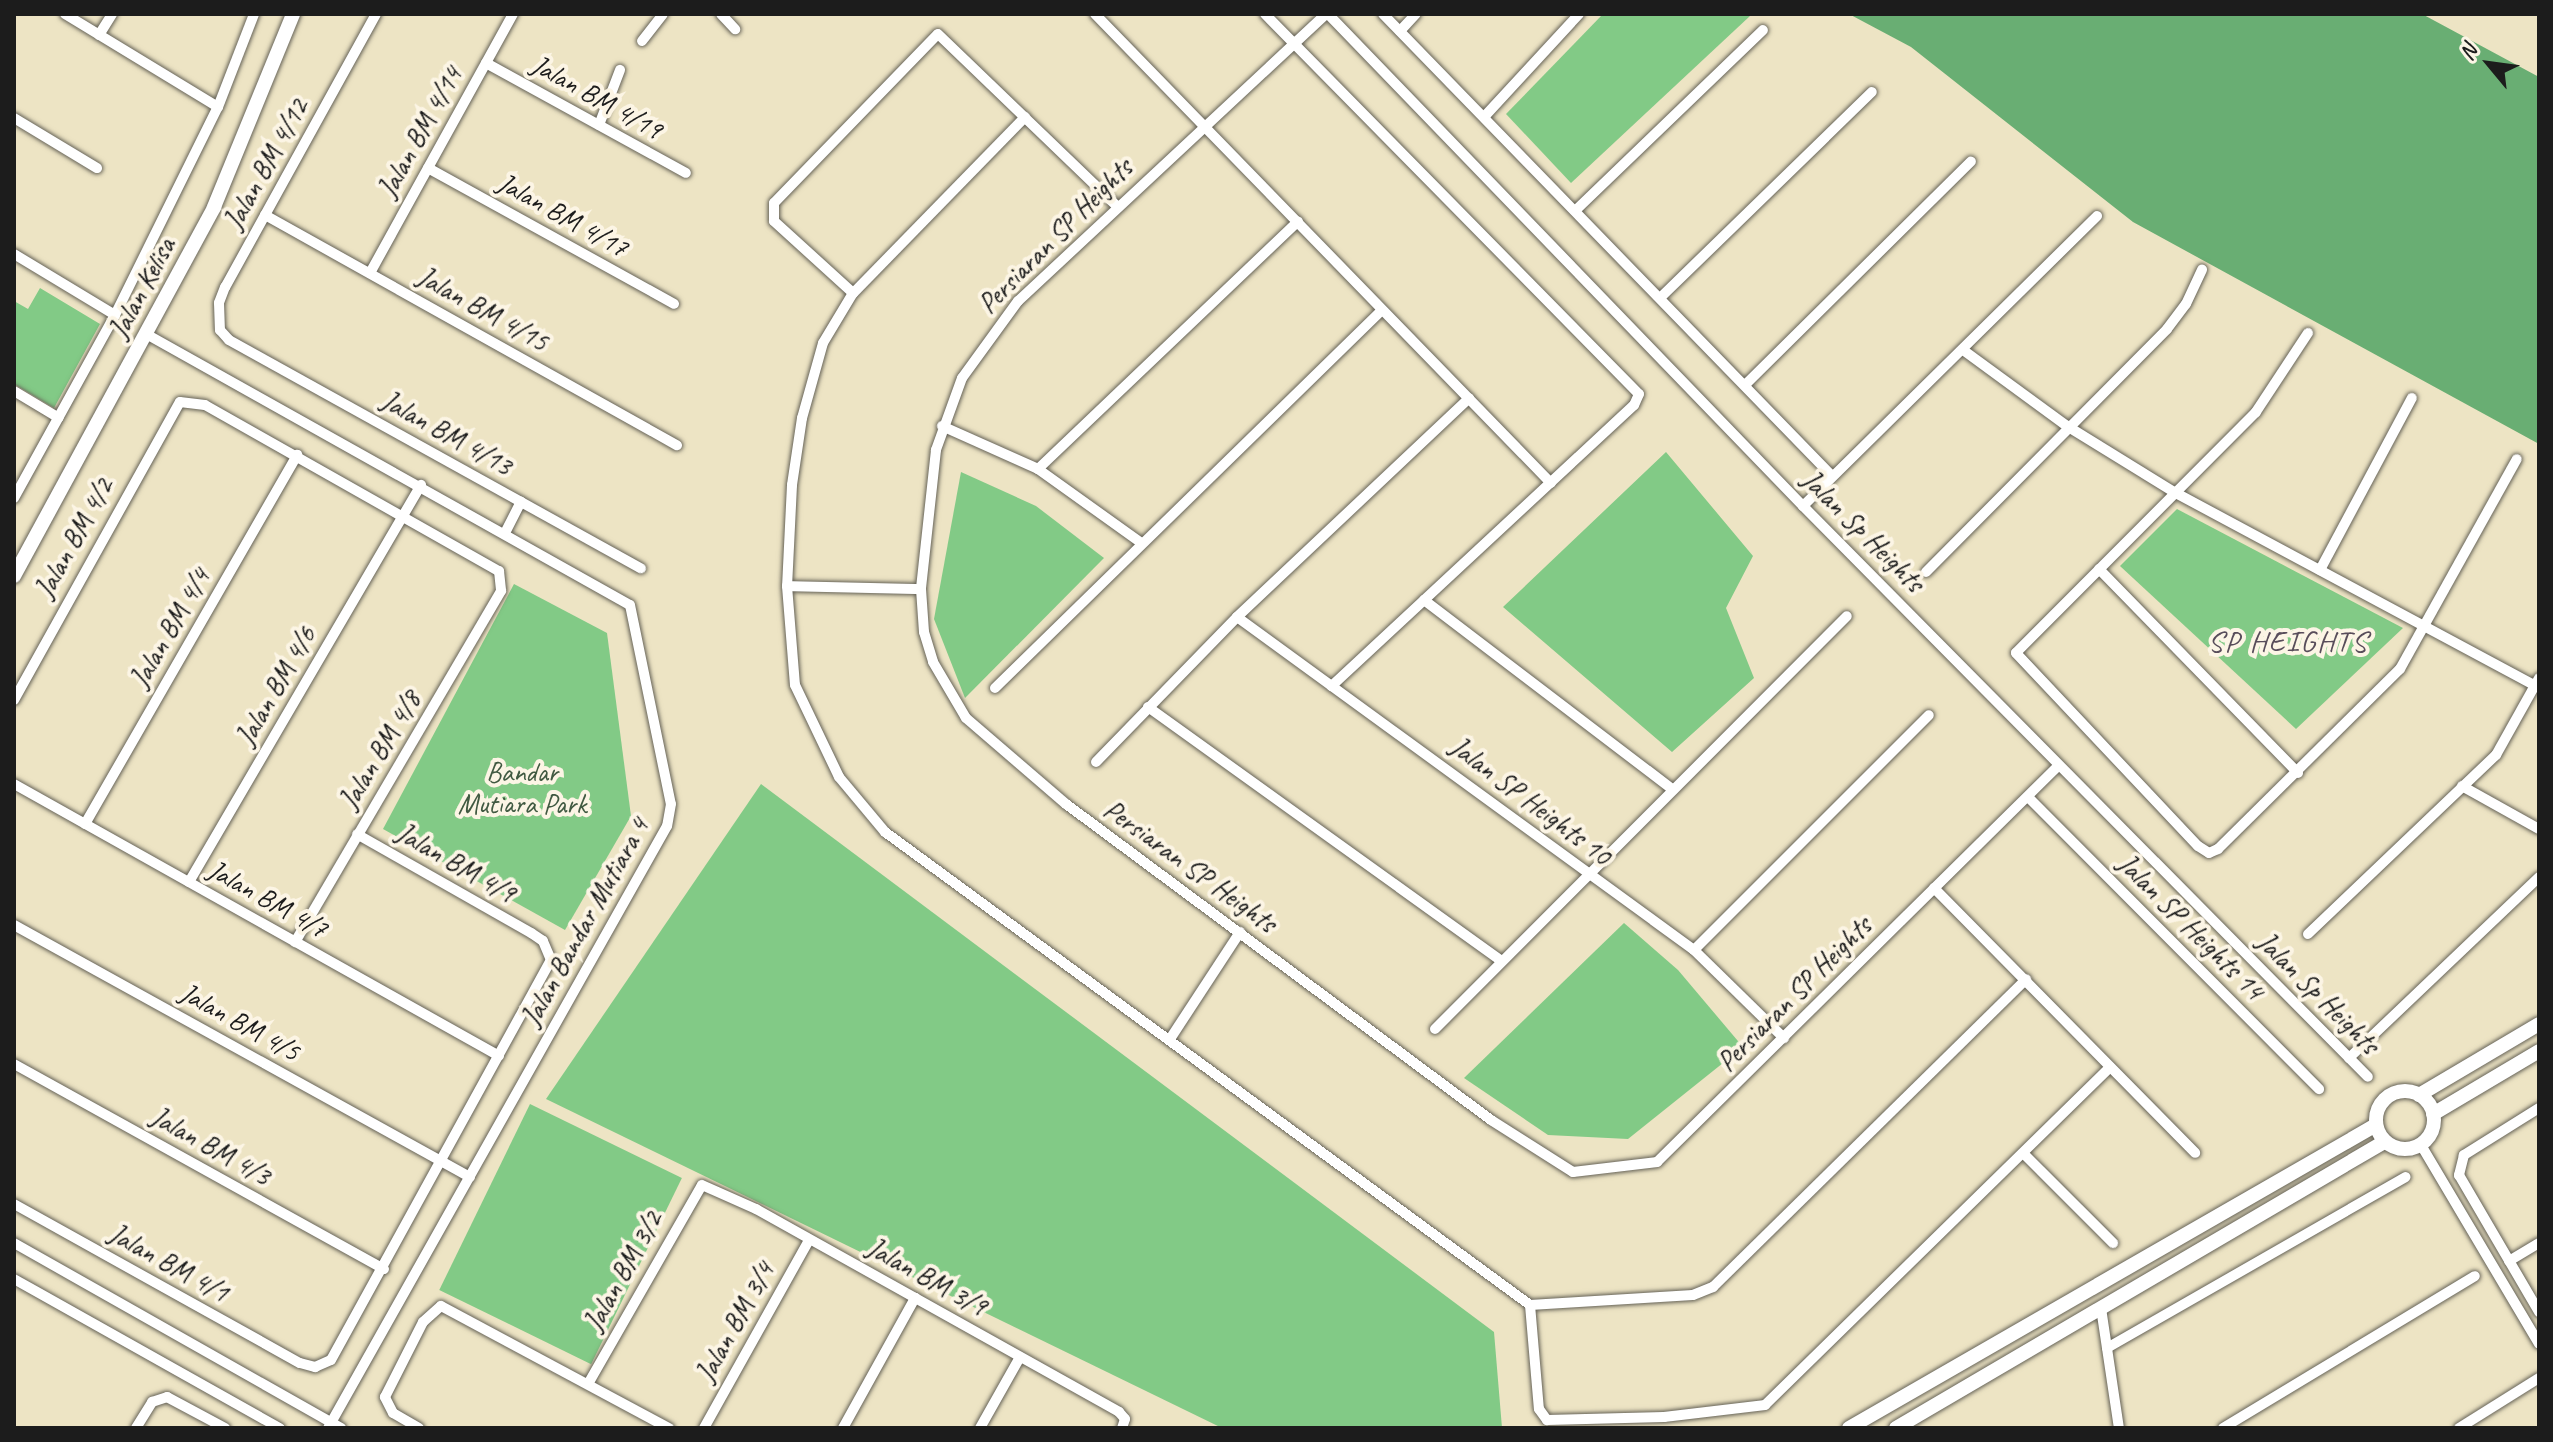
<!DOCTYPE html>
<html>
<head>
<meta charset="utf-8">
<style>
	body { margin:0 }
	#map { position:relative; width:2553px; height:1442px; overflow:hidden; background:#ede4c4; font-family:Caveat,sans-serif }
	div>[style] { position:absolute }
	.green>* { inset:0; background:#82ca86; transform-origin:0 0 }
	.forest>* { inset:0; background:#69ae73 }
	.roads { filter:drop-shadow(0 0 2px #656257) drop-shadow(0 0 2px #656257) }
	.street>* { height:10px; margin:-5px; padding:0 5px; transform-origin:5px; border-radius:5px; background:#fff }
	.secondary>* { height:14px; margin:-7px; padding:0 7px; transform-origin:7px; border-radius:7px; background:#fff }
	.secondary>.ring { margin:-7px; padding:0; box-sizing:content-box; background:none; border:14px solid #fff; border-radius:50% }
	span { translate:-50% -50%; white-space:nowrap; text-align:center; line-height:1.15; -webkit-text-stroke:8px #fcf5e5; paint-order:stroke }
	.street-label { font-size:28px; color:#1c1c1c }
	.park-label { font-size:28px; color:#405941 }
	.neighbourhood-label { font-size:30px; color:#584d5a; letter-spacing:2px }
	.frame { position:absolute; inset:0; border:16px solid #1c1c1c; pointer-events:none }
	.north { position:absolute; left:2449px; top:24px; width:80px; height:80px; -webkit-text-stroke:6px #fcf5e5; paint-order:stroke; rotate:299deg; font-size:22px; font-weight:700; line-height:32px; text-align:center; color:#1c1c1c }
	.north::after { content:''; display:block; margin:auto; width:28px; height:36px; background:#1c1c1c; clip-path:polygon(50% 0,100% 100%,50% 72%,0 100%) }
</style>
</head>
<body>
<div id="map">
	<div class="green">
		<div style="clip-path:polygon(1603px 14px,1750px 16px,1571px 183px,1506px 114px)"></div>
		<div style="clip-path:polygon(40px 288px,100px 324px,54px 408px,14px 384px,14px 301px,28px 309px)"></div>
		<div style="clip-path:polygon(1666px 452px,1753px 556px,1726px 608px,1754px 678px,1672px 752px,1503px 607px)"></div>
		<div style="clip-path:polygon(961px 472px,1036px 506px,1104px 558px,965px 698px,934px 619px)"></div>
		<div style="clip-path:polygon(2177px 509px,2403px 628px,2296px 729px,2120px 566px)"></div>
		<div style="clip-path:polygon(514px 584px,607px 633px,631px 816px,565px 930px,383px 829px)"></div>
		<div style="clip-path:polygon(761px 784px,1494px 1332px,1502px 1428px,1222px 1428px,546px 1099px)"></div>
		<div style="clip-path:polygon(1624px 923px,1678px 970px,1743px 1047px,1628px 1139px,1548px 1135px,1464px 1078px)"></div>
		<div style="left:530px;top:1104px;width:169px;height:207px;rotate:26deg"></div>
	</div>
	<div class="forest">
		<div style="clip-path:polygon(1849px 14px,2422px 14px,2539px 77px,2539px 444px,2133px 222px,1911px 47px)"></div>
	</div>
	<div class="roads">
		<div class="street">
			<div style="left:65px;top:14px;width:179px;rotate:31.3deg"></div>
			<div style="left:376px;top:14px;width:312px;rotate:118.9deg"></div>
			<div style="left:225px;top:287px;width:17px;rotate:111deg"></div>
			<div style="left:219px;top:303px;width:27px;rotate:88deg"></div>
			<div style="left:220px;top:330px;width:13px;rotate:48deg"></div>
			<div style="left:229px;top:340px;width:471px;rotate:29deg"></div>
			<div style="left:721px;top:14px;width:21px;rotate:47deg"></div>
			<div style="left:1095px;top:14px;width:654px;rotate:45.81deg"></div>
			<div style="left:1265px;top:14px;width:533px;rotate:45.46deg"></div>
			<div style="left:1639px;top:394px;width:12px;rotate:114deg"></div>
			<div style="left:1634px;top:405px;width:413px;rotate:137.1deg"></div>
			<div style="left:1326px;top:14px;width:421px;rotate:137deg"></div>
			<div style="left:1018px;top:301px;width:95px;rotate:126deg"></div>
			<div style="left:962px;top:378px;width:77px;rotate:109.9deg"></div>
			<div style="left:936px;top:450px;width:140px;rotate:96.2deg"></div>
			<div style="left:921px;top:589px;width:43px;rotate:86deg"></div>
			<div style="left:924px;top:632px;width:31px;rotate:73deg"></div>
			<div style="left:933px;top:662px;width:65px;rotate:59.5deg"></div>
			<div style="left:966px;top:718px;width:132px;rotate:40.7deg"></div>
			<div style="left:1066px;top:804px;width:530px;rotate:36.63deg"></div>
			<div style="left:1491px;top:1120px;width:97px;rotate:32.4deg"></div>
			<div style="left:1573px;top:1172px;width:85px;rotate:-6.8deg"></div>
			<div style="left:1657px;top:1162px;width:564px;rotate:-44.64deg"></div>
			<div style="left:1328px;top:14px;width:684px;rotate:46.01deg"></div>
			<div style="left:1803px;top:506px;width:803px;rotate:45.3deg"></div>
			<div style="left:1383px;top:14px;width:644px;rotate:45.82deg"></div>
			<div style="left:1400px;top:31px;width:23px;rotate:-47deg"></div>
			<div style="left:99px;top:35px;width:25px;rotate:-58deg"></div>
			<div style="left:642px;top:41px;width:34px;rotate:-52deg"></div>
			<div style="left:486px;top:63px;width:228px;rotate:28.8deg"></div>
			<div style="left:1025px;top:117px;width:246px;rotate:134.3deg"></div>
			<div style="left:853px;top:293px;width:58px;rotate:121deg"></div>
			<div style="left:823px;top:343px;width:78px;rotate:105.6deg"></div>
			<div style="left:802px;top:418px;width:68px;rotate:98.5deg"></div>
			<div style="left:792px;top:485px;width:101px;rotate:92.8deg"></div>
			<div style="left:787px;top:586px;width:99px;rotate:85.4deg"></div>
			<div style="left:795px;top:685px;width:102px;rotate:64.4deg"></div>
			<div style="left:839px;top:777px;width:72px;rotate:50.1deg"></div>
			<div style="left:885px;top:832px;width:800px;rotate:36.25deg"></div>
			<div style="left:1530px;top:1305px;width:163px;rotate:-3.5deg"></div>
			<div style="left:1693px;top:1295px;width:22px;rotate:-22deg"></div>
			<div style="left:1713px;top:1287px;width:439px;rotate:-44.5deg"></div>
			<div style="left:1484px;top:117px;width:140px;rotate:-47.3deg"></div>
			<div style="left:14px;top:118px;width:97px;rotate:31.1deg"></div>
			<div style="left:599px;top:125px;width:59px;rotate:-69.1deg"></div>
			<div style="left:428px;top:168px;width:281px;rotate:28.9deg"></div>
			<div style="left:1577px;top:209px;width:258px;rotate:-43.9deg"></div>
			<div style="left:265px;top:215px;width:472px;rotate:29.2deg"></div>
			<div style="left:14px;top:254px;width:118px;rotate:31.1deg"></div>
			<div style="left:370px;top:273px;width:296px;rotate:-61.1deg"></div>
			<div style="left:853px;top:293px;width:107px;rotate:-137.7deg"></div>
			<div style="left:774px;top:221px;width:18px;rotate:-90deg"></div>
			<div style="left:774px;top:203px;width:235px;rotate:-45.9deg"></div>
			<div style="left:938px;top:34px;width:248px;rotate:43.9deg"></div>
			<div style="left:1661px;top:297px;width:294px;rotate:-44.2deg"></div>
			<div style="left:2308px;top:333px;width:95px;rotate:123.4deg"></div>
			<div style="left:2256px;top:412px;width:340px;rotate:134.9deg"></div>
			<div style="left:2016px;top:653px;width:265px;rotate:46.7deg"></div>
			<div style="left:2198px;top:846px;width:13px;rotate:32deg"></div>
			<div style="left:2209px;top:853px;width:10px;rotate:-24deg"></div>
			<div style="left:2218px;top:849px;width:256px;rotate:-44.7deg"></div>
			<div style="left:2400px;top:669px;width:240px;rotate:-60.9deg"></div>
			<div style="left:148px;top:335px;width:552px;rotate:29.26deg"></div>
			<div style="left:630px;top:605px;width:203px;rotate:78.4deg"></div>
			<div style="left:671px;top:804px;width:22px;rotate:100deg"></div>
			<div style="left:667px;top:826px;width:691px;rotate:119.38deg"></div>
			<div style="left:1963px;top:350px;width:129px;rotate:36.2deg"></div>
			<div style="left:2067px;top:426px;width:126px;rotate:31.7deg"></div>
			<div style="left:2174px;top:492px;width:414px;rotate:28.2deg"></div>
			<div style="left:1747px;top:383px;width:315px;rotate:-44.7deg"></div>
			<div style="left:14px;top:391px;width:52px;rotate:31deg"></div>
			<div style="left:942px;top:426px;width:105px;rotate:24.1deg"></div>
			<div style="left:1038px;top:469px;width:125px;rotate:35.6deg"></div>
			<div style="left:1038px;top:469px;width:359px;rotate:-43.6deg"></div>
			<div style="left:14px;top:498px;width:209px;rotate:-61.1deg"></div>
			<div style="left:115px;top:315px;width:232px;rotate:-63.7deg"></div>
			<div style="left:218px;top:107px;width:100px;rotate:-68.8deg"></div>
			<div style="left:1803px;top:506px;width:413px;rotate:-44.6deg"></div>
			<div style="left:506px;top:531px;width:33px;rotate:-63deg"></div>
			<div style="left:2099px;top:569px;width:285px;rotate:45.7deg"></div>
			<div style="left:2320px;top:570px;width:195px;rotate:-61.9deg"></div>
			<div style="left:1926px;top:572px;width:342px;rotate:-45.2deg"></div>
			<div style="left:2167px;top:329px;width:31px;rotate:-53deg"></div>
			<div style="left:2186px;top:304px;width:38px;rotate:-65deg"></div>
			<div style="left:787px;top:586px;width:134px;rotate:1.3deg"></div>
			<div style="left:1424px;top:600px;width:313px;rotate:37.3deg"></div>
			<div style="left:1237px;top:617px;width:565px;rotate:36.08deg"></div>
			<div style="left:1694px;top:950px;width:126px;rotate:44.4deg"></div>
			<div style="left:995px;top:688px;width:541px;rotate:-44.33deg"></div>
			<div style="left:14px;top:700px;width:341px;rotate:-60.9deg"></div>
			<div style="left:180px;top:402px;width:25px;rotate:7deg"></div>
			<div style="left:205px;top:405px;width:338px;rotate:29.5deg"></div>
			<div style="left:499px;top:571px;width:20px;rotate:84deg"></div>
			<div style="left:501px;top:591px;width:407px;rotate:120.4deg"></div>
			<div style="left:1148px;top:707px;width:433px;rotate:35.7deg"></div>
			<div style="left:1096px;top:762px;width:202px;rotate:-45.8deg"></div>
			<div style="left:1237px;top:617px;width:319px;rotate:-43.3deg"></div>
			<div style="left:14px;top:784px;width:556px;rotate:29.28deg"></div>
			<div style="left:2462px;top:786px;width:88px;rotate:29.2deg"></div>
			<div style="left:2029px;top:798px;width:411px;rotate:45.1deg"></div>
			<div style="left:85px;top:824px;width:426px;rotate:-60.1deg"></div>
			<div style="left:189px;top:882px;width:460px;rotate:-59.7deg"></div>
			<div style="left:1934px;top:888px;width:372px;rotate:45.4deg"></div>
			<div style="left:14px;top:925px;width:521px;rotate:28.93deg"></div>
			<div style="left:2308px;top:934px;width:260px;rotate:-43.6deg"></div>
			<div style="left:2496px;top:755px;width:88px;rotate:-60.8deg"></div>
			<div style="left:1694px;top:950px;width:332px;rotate:-45deg"></div>
			<div style="left:1435px;top:1029px;width:583px;rotate:-45.07deg"></div>
			<div style="left:1170px;top:1039px;width:128px;rotate:-56.8deg"></div>
			<div style="left:2349px;top:1058px;width:262px;rotate:-43.6deg"></div>
			<div style="left:14px;top:1064px;width:423px;rotate:29deg"></div>
			<div style="left:2539px;top:1108px;width:89px;rotate:147.9deg"></div>
			<div style="left:2464px;top:1155px;width:21px;rotate:104deg"></div>
			<div style="left:2459px;top:1175px;width:159px;rotate:59.7deg"></div>
			<div style="left:2421px;top:1145px;width:231px;rotate:59.3deg"></div>
			<div style="left:2024px;top:1154px;width:126px;rotate:45deg"></div>
			<div style="left:14px;top:1204px;width:327px;rotate:29.1deg"></div>
			<div style="left:300px;top:1363px;width:16px;rotate:15deg"></div>
			<div style="left:315px;top:1367px;width:17px;rotate:-24deg"></div>
			<div style="left:331px;top:1360px;width:457px;rotate:-61.2deg"></div>
			<div style="left:551px;top:960px;width:21px;rotate:-113deg"></div>
			<div style="left:543px;top:941px;width:14px;rotate:-146deg"></div>
			<div style="left:531px;top:933px;width:200px;rotate:-150.4deg"></div>
			<div style="left:14px;top:1243px;width:376px;rotate:29.5deg"></div>
			<div style="left:2509px;top:1261px;width:35px;rotate:-31deg"></div>
			<div style="left:14px;top:1279px;width:305px;rotate:29.3deg"></div>
			<div style="left:1530px;top:1305px;width:104px;rotate:85.1deg"></div>
			<div style="left:1539px;top:1409px;width:14px;rotate:54deg"></div>
			<div style="left:1547px;top:1420px;width:117px;rotate:-1.5deg"></div>
			<div style="left:1664px;top:1417px;width:102px;rotate:-6.8deg"></div>
			<div style="left:1765px;top:1405px;width:483px;rotate:-44.4deg"></div>
			<div style="left:2101px;top:1308px;width:121px;rotate:81.5deg"></div>
			<div style="left:2107px;top:1348px;width:344px;rotate:-29.8deg"></div>
			<div style="left:588px;top:1384px;width:229px;rotate:-60.2deg"></div>
			<div style="left:702px;top:1185px;width:59px;rotate:24deg"></div>
			<div style="left:756px;top:1209px;width:416px;rotate:29.2deg"></div>
			<div style="left:1119px;top:1412px;width:9px;rotate:49deg"></div>
			<div style="left:1125px;top:1419px;width:9px;rotate:108deg"></div>
			<div style="left:136px;top:1428px;width:31px;rotate:-58deg"></div>
			<div style="left:152px;top:1402px;width:16px;rotate:-18deg"></div>
			<div style="left:167px;top:1397px;width:66px;rotate:28.1deg"></div>
			<div style="left:419px;top:1428px;width:30px;rotate:-150deg"></div>
			<div style="left:393px;top:1413px;width:18px;rotate:-117deg"></div>
			<div style="left:385px;top:1397px;width:84px;rotate:-63.1deg"></div>
			<div style="left:423px;top:1322px;width:24px;rotate:-42deg"></div>
			<div style="left:441px;top:1306px;width:259px;rotate:28.2deg"></div>
			<div style="left:704px;top:1428px;width:215px;rotate:-60.8deg"></div>
			<div style="left:843px;top:1428px;width:149px;rotate:-61deg"></div>
			<div style="left:980px;top:1428px;width:81px;rotate:-60.6deg"></div>
			<div style="left:2223px;top:1428px;width:294px;rotate:-31.1deg"></div>
			<div style="left:2459px;top:1428px;width:94px;rotate:-32deg"></div>
		</div>
		<div class="secondary">
			<div style="left:14px;top:576px;width:420px;rotate:-61.5deg"></div>
			<div style="left:214px;top:207px;width:209px;rotate:-67.7deg"></div>
			<div class="ring" style="left:2376px;top:1091px;width:44px;height:44px"></div>
			<div style="left:2419px;top:1095px;width:139px;rotate:-30.6deg"></div>
			<div style="left:2433px;top:1114px;width:123px;rotate:-30.7deg"></div>
			<div style="left:1849px;top:1428px;width:608px;rotate:-29.9deg"></div>
			<div style="left:1896px;top:1428px;width:566px;rotate:-30.37deg"></div>
		</div>
	</div>
	<div class="street-label">
		<span style="left:597px;top:97px;rotate:29deg">Jalan BM 4/19</span>
		<span style="left:420px;top:132px;rotate:-61deg">Jalan BM 4/14</span>
		<span style="left:266px;top:164px;rotate:-61deg">Jalan BM 4/12</span>
		<span style="left:563px;top:215px;rotate:29deg">Jalan BM 4/17</span>
		<span style="left:1055px;top:236px;rotate:-45deg">Persiaran SP Heights</span>
		<span style="left:142px;top:288px;rotate:-62deg">Jalan Kelisa</span>
		<span style="left:483px;top:309px;rotate:29deg">Jalan BM 4/15</span>
		<span style="left:447px;top:433px;rotate:29deg">Jalan BM 4/13</span>
		<span style="left:1863px;top:531px;rotate:45deg">Jalan Sp Heights</span>
		<span style="left:74px;top:538px;rotate:-61deg">Jalan BM 4/2</span>
		<span style="left:170px;top:628px;rotate:-60deg">Jalan BM 4/4</span>
		<span style="left:276px;top:686px;rotate:-60deg">Jalan BM 4/6</span>
		<span style="left:380px;top:750px;rotate:-59deg">Jalan BM 4/8</span>
		<span style="left:1531px;top:801px;rotate:37deg">Jalan SP Heights 10</span>
		<span style="left:456px;top:863px;rotate:30deg">Jalan BM 4/9</span>
		<span style="left:1190px;top:866px;rotate:36deg">Persiaran SP Heights</span>
		<span style="left:268px;top:899px;rotate:29deg">Jalan BM 4/7</span>
		<span style="left:585px;top:922px;rotate:-61deg">Jalan Bandar Mutiara 4</span>
		<span style="left:2191px;top:927px;rotate:45deg">Jalan SP Heights 14</span>
		<span style="left:2318px;top:993px;rotate:45deg">Jalan Sp Heights</span>
		<span style="left:1794px;top:994px;rotate:-45deg">Persiaran SP Heights</span>
		<span style="left:240px;top:1022px;rotate:29deg">Jalan BM 4/5</span>
		<span style="left:211px;top:1146px;rotate:29deg">Jalan BM 4/3</span>
		<span style="left:169px;top:1263px;rotate:29deg">Jalan BM 4/1</span>
		<span style="left:623px;top:1271px;rotate:-61deg">Jalan BM 3/2</span>
		<span style="left:927px;top:1277px;rotate:29deg">Jalan BM 3/9</span>
		<span style="left:735px;top:1322px;rotate:-61deg">Jalan BM 3/4</span>
	</div>
	<div class="park-label">
		<span style="left:522px;top:788px">Bandar<br>Mutiara Park</span>
	</div>
	<div class="neighbourhood-label">
		<span style="left:2288px;top:641px">SP HEIGHTS</span>
	</div>
	<div class="frame"></div>
	<div class="north">N</div>
</div>
</body>
</html>
